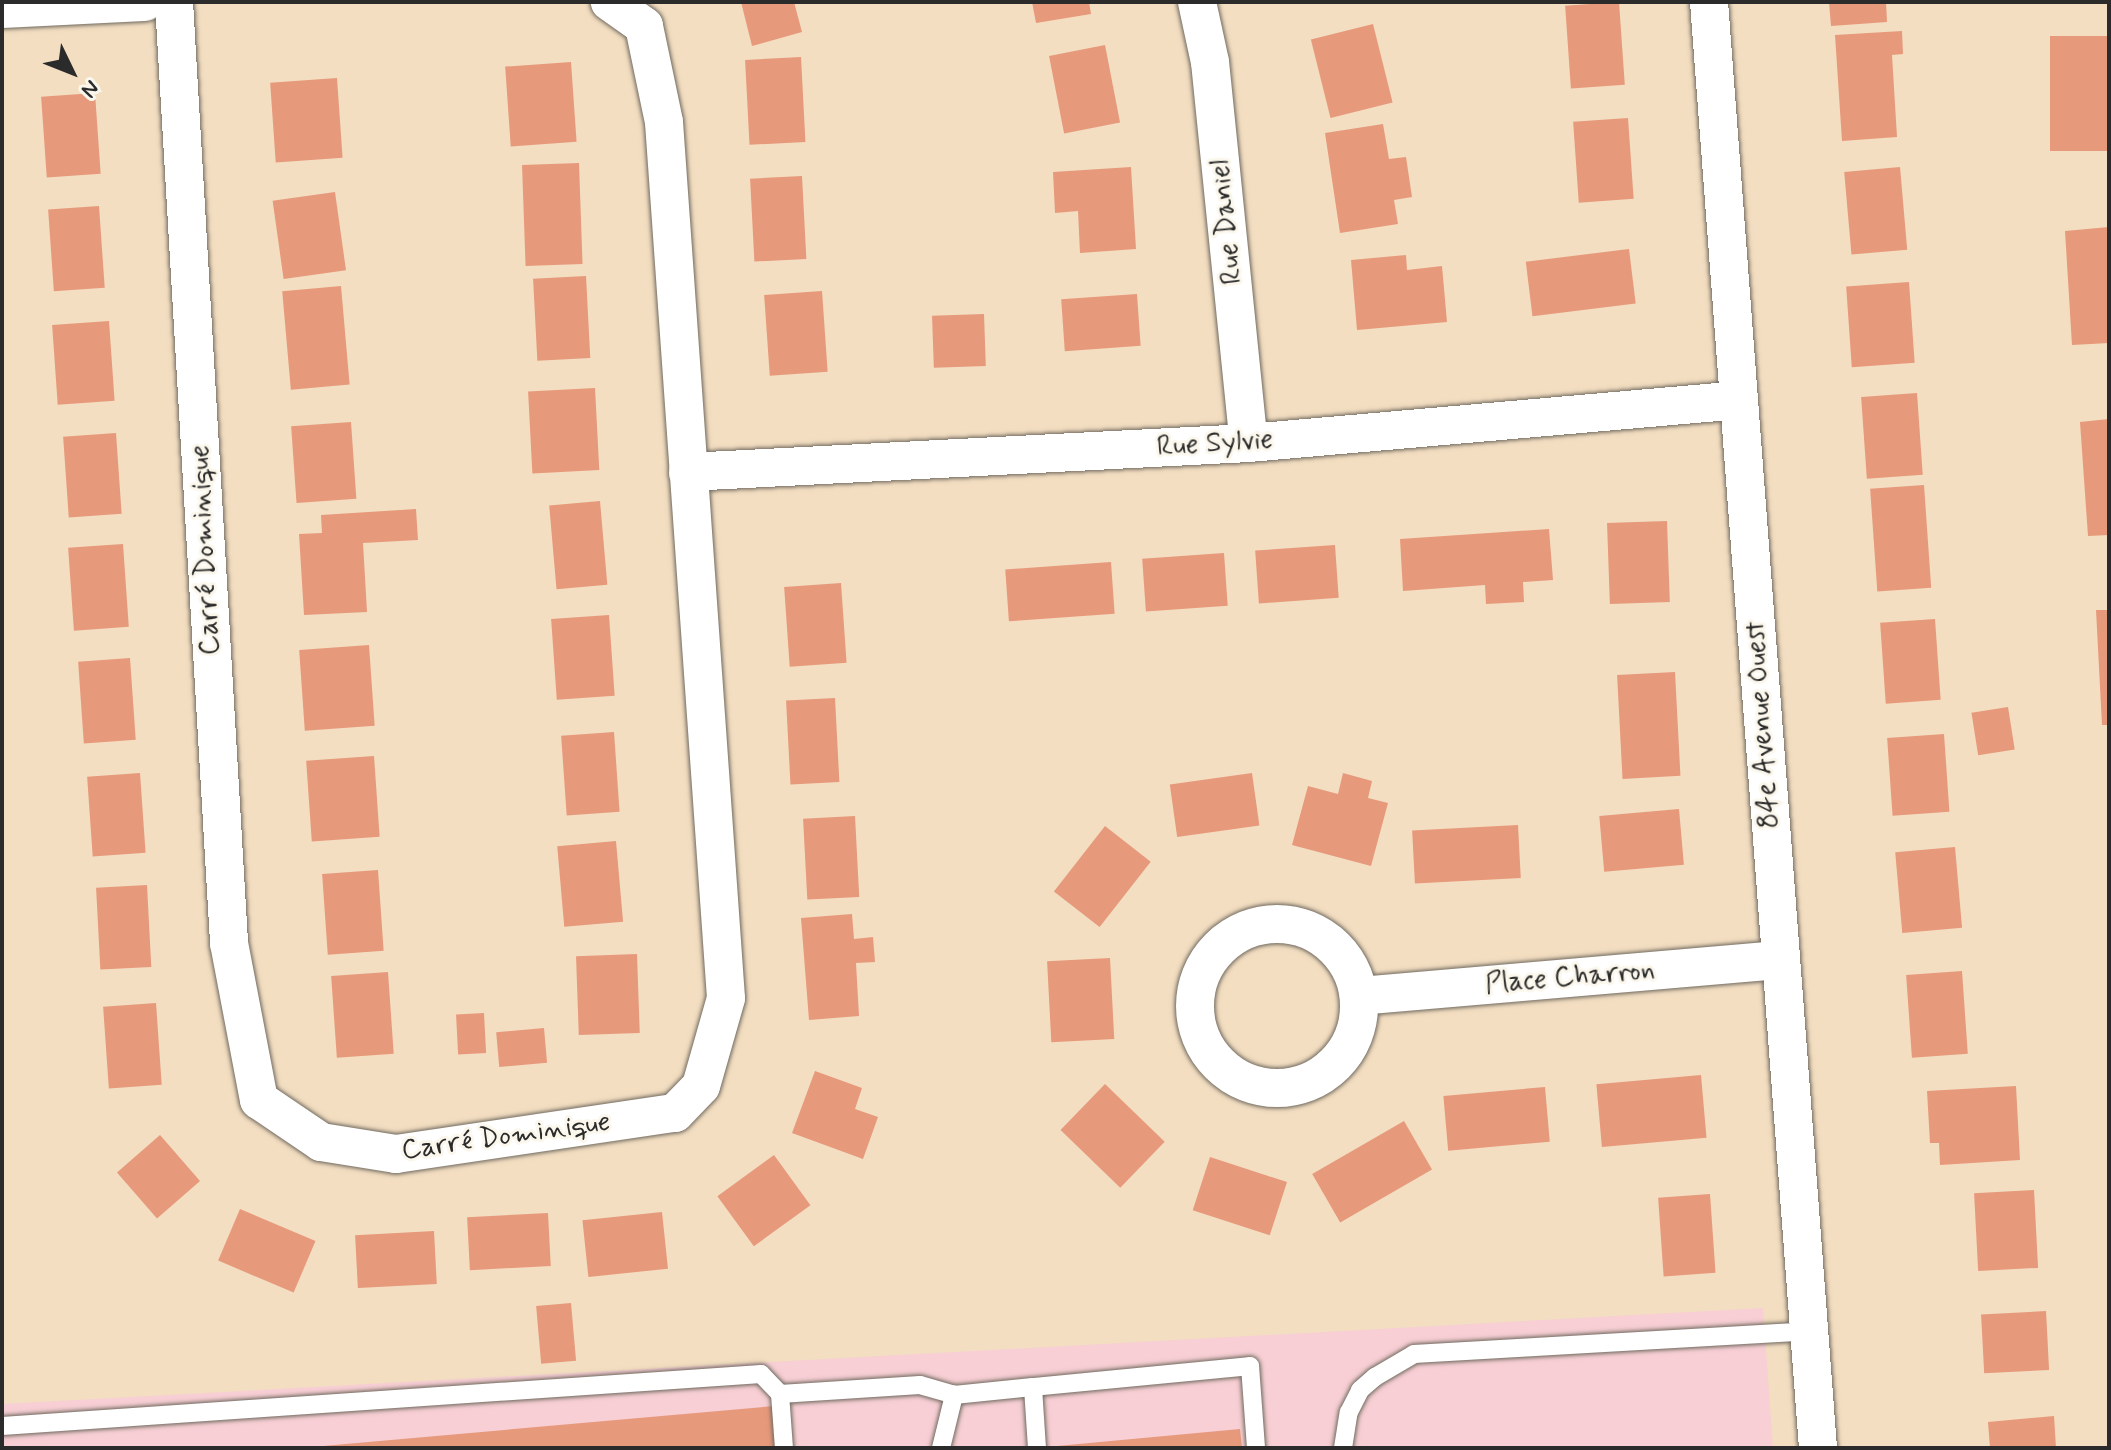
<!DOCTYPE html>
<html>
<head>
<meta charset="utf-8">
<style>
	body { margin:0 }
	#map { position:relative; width:2111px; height:1450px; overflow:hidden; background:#f3dec1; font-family:Mynerve,sans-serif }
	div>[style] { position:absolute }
	.built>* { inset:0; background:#f7cfd4 }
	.building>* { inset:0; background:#e7997c; transform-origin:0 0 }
	.roads { filter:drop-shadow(0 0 2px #716a60) drop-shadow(0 0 2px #716a60) }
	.lane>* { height:18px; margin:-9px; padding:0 9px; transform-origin:9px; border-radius:9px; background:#fff }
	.street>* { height:38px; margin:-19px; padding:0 19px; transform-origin:19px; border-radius:19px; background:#fff }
	.street>.ring { margin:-19px; padding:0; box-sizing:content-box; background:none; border:38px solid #fff; border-radius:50% }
	span { translate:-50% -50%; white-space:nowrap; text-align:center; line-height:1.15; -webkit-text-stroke:6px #fbf7ec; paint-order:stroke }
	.street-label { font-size:28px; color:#2b2b2b }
	.frame { position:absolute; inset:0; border:4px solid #2b2b2b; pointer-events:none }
	.north { position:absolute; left:32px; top:32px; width:80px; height:80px; -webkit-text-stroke:6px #fbf7ec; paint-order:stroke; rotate:133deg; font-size:22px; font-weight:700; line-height:32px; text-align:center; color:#2b2b2b }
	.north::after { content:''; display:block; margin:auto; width:28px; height:36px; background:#2b2b2b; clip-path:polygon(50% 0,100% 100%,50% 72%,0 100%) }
</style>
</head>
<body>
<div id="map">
	<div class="built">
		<div style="clip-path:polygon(1763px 1308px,1773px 1448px,2px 1448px,2px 1404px)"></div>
	</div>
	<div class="building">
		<div style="clip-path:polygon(741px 2px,794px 2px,802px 32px,752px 46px)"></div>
		<div style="clip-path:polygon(1032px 2px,1089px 2px,1091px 14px,1036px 23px)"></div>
		<div style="left:1619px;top:2px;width:83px;height:54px;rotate:86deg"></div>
		<div style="clip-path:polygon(1829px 2px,1886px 2px,1887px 22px,1831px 26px)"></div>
		<div style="left:1373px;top:24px;width:81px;height:64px;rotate:76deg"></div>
		<div style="clip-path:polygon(1902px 31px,1903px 54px,1892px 55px,1897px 137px,1842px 141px,1835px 35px)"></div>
		<div style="left:2109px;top:36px;width:115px;height:59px;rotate:90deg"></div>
		<div style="left:1105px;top:45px;width:79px;height:57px;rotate:79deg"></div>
		<div style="left:801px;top:57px;width:85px;height:56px;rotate:87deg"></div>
		<div style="left:571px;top:62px;width:80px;height:66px;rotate:86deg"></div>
		<div style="left:337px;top:78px;width:80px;height:67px;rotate:86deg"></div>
		<div style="left:95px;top:93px;width:81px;height:54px;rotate:86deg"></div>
		<div style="left:1628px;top:118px;width:81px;height:55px;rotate:86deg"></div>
		<div style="clip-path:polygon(1383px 124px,1389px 159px,1406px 157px,1412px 197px,1394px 200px,1398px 224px,1340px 233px,1325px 133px)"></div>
		<div style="left:579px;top:163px;width:101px;height:57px;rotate:88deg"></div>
		<div style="clip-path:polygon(1131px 167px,1136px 249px,1080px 253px,1078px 211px,1055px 213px,1053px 172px)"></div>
		<div style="left:1900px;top:167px;width:83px;height:56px;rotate:85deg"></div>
		<div style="left:802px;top:176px;width:83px;height:52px;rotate:87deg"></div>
		<div style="left:335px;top:192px;width:79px;height:63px;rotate:82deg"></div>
		<div style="left:99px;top:206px;width:82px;height:51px;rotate:86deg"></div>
		<div style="clip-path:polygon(2109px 227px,2109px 343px,2072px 345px,2065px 231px)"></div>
		<div style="left:1629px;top:249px;width:55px;height:104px;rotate:83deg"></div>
		<div style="clip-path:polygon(1406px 255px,1407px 270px,1442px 266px,1447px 322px,1357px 330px,1351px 260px)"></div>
		<div style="left:586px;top:276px;width:82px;height:53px;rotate:87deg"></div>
		<div style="left:1909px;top:282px;width:81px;height:63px;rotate:86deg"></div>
		<div style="left:341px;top:286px;width:99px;height:59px;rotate:85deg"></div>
		<div style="left:822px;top:291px;width:81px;height:58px;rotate:86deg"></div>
		<div style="left:1137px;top:294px;width:52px;height:76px;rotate:86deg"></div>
		<div style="left:984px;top:314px;width:52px;height:52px;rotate:88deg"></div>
		<div style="left:109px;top:321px;width:80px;height:57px;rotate:86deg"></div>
		<div style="left:595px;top:388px;width:82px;height:67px;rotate:87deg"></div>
		<div style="left:1917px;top:393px;width:82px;height:56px;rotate:86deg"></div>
		<div style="clip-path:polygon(2109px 419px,2109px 535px,2088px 536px,2080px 422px)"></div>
		<div style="left:351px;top:422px;width:77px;height:60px;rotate:86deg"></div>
		<div style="left:116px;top:433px;width:81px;height:53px;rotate:86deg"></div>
		<div style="left:1924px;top:485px;width:103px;height:54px;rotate:86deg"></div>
		<div style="left:600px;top:501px;width:84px;height:51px;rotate:85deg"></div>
		<div style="clip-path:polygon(416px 509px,418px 540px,363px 543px,367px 612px,304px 615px,299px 534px,322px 533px,321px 515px)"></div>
		<div style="left:1667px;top:521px;width:81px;height:60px;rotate:88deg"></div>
		<div style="clip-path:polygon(1549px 529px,1553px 580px,1523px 582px,1524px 602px,1486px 604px,1485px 585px,1403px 591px,1400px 539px)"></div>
		<div style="left:123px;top:544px;width:83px;height:55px;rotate:86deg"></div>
		<div style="left:1335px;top:545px;width:53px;height:80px;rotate:86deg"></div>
		<div style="left:1224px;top:553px;width:53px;height:82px;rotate:86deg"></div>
		<div style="left:1111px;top:562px;width:52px;height:106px;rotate:86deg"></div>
		<div style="left:841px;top:583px;width:80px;height:57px;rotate:86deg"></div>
		<div style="clip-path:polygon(2096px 610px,2109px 610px,2109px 725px,2102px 725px)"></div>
		<div style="left:609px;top:615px;width:81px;height:58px;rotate:86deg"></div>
		<div style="left:1935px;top:619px;width:81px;height:55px;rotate:86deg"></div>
		<div style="left:369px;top:645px;width:81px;height:70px;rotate:86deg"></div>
		<div style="left:130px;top:658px;width:82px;height:52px;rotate:86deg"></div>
		<div style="left:1675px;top:672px;width:104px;height:58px;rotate:87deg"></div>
		<div style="left:835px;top:698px;width:84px;height:49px;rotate:87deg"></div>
		<div style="left:2008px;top:707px;width:43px;height:37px;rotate:81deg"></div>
		<div style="left:614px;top:732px;width:80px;height:53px;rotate:86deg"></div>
		<div style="left:1944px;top:734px;width:78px;height:57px;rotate:86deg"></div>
		<div style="left:374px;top:756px;width:81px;height:68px;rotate:86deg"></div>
		<div style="left:140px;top:773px;width:80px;height:53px;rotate:86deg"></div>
		<div style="left:1252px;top:773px;width:53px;height:83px;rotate:82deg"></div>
		<div style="clip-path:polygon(1343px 773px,1372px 781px,1368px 798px,1388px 803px,1371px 866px,1292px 845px,1308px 786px,1338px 794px)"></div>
		<div style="left:1679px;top:809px;width:56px;height:80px;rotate:85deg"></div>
		<div style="left:855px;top:816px;width:81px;height:52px;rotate:87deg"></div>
		<div style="left:1518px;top:825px;width:53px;height:106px;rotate:87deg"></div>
		<div style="left:1105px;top:826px;width:58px;height:83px;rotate:38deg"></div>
		<div style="left:616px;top:841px;width:81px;height:59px;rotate:85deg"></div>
		<div style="left:1955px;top:847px;width:81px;height:60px;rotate:85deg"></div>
		<div style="left:378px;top:870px;width:81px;height:56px;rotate:86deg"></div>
		<div style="left:147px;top:885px;width:82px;height:51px;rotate:87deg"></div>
		<div style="clip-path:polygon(852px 914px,854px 939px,873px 937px,875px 962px,856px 963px,859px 1016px,809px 1020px,801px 918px)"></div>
		<div style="left:637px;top:954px;width:79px;height:61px;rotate:88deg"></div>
		<div style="left:1110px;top:958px;width:81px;height:63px;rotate:87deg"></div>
		<div style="left:1962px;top:971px;width:83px;height:56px;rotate:86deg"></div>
		<div style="left:388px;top:972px;width:82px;height:57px;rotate:86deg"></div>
		<div style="left:156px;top:1003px;width:82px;height:53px;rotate:86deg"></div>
		<div style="left:484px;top:1013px;width:40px;height:28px;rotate:87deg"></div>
		<div style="left:544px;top:1028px;width:35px;height:48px;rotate:85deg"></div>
		<div style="clip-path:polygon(815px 1071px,862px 1088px,855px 1109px,878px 1117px,863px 1159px,792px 1133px)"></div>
		<div style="left:1701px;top:1075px;width:63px;height:105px;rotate:85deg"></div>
		<div style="left:1105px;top:1084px;width:83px;height:64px;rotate:44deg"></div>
		<div style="clip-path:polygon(2016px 1086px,2020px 1160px,1940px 1165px,1939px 1143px,1930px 1143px,1927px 1091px)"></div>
		<div style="left:1545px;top:1087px;width:55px;height:102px;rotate:85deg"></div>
		<div style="left:1404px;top:1121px;width:56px;height:106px;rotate:60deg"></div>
		<div style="left:160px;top:1135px;width:61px;height:57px;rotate:49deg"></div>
		<div style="left:774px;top:1155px;width:62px;height:70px;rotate:54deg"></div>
		<div style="left:1210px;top:1157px;width:81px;height:56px;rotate:18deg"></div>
		<div style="left:2034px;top:1190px;width:78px;height:60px;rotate:87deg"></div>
		<div style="left:1710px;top:1194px;width:79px;height:52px;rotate:86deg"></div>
		<div style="left:240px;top:1209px;width:82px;height:56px;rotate:23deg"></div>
		<div style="left:662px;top:1212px;width:57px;height:80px;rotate:84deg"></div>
		<div style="left:548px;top:1213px;width:53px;height:81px;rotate:87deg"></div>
		<div style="left:434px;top:1231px;width:53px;height:79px;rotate:87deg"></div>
		<div style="left:571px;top:1303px;width:58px;height:35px;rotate:85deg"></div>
		<div style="left:2046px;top:1311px;width:59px;height:65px;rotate:87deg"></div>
		<div style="clip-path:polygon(774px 1406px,778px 1448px,323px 1448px,323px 1446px)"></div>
		<div style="clip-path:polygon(2054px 1416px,2056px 1448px,1990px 1448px,1988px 1422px)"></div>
		<div style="clip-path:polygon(1240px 1429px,1242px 1448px,1057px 1448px,1057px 1446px)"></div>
	</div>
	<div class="roads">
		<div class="lane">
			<div style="left:780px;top:1394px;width:140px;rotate:-3.7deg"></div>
			<div style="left:920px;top:1385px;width:35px;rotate:16deg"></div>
			<div style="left:954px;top:1395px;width:79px;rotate:-5.8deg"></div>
			<div style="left:2px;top:1426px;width:761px;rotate:-3.92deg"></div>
			<div style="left:761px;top:1374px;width:28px;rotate:46deg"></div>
			<div style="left:780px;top:1394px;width:54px;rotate:85.8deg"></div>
			<div style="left:941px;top:1448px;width:55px;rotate:-76.2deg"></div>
			<div style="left:1037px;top:1448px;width:61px;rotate:-93.8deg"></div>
			<div style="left:1033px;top:1387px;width:218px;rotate:-5.5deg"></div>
			<div style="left:1250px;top:1366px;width:82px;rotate:85.8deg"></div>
			<div style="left:1343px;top:1448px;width:36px;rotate:-81deg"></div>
			<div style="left:1349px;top:1412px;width:25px;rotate:-63deg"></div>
			<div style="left:1360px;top:1390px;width:20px;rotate:-41deg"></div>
			<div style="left:1375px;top:1377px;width:45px;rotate:-30.5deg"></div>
			<div style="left:1414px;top:1354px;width:395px;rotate:-3.3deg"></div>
		</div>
		<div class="street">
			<div style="left:174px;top:2px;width:943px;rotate:86.65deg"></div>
			<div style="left:229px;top:943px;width:160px;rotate:79.2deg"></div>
			<div style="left:259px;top:1100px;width:75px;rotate:34.1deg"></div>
			<div style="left:321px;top:1142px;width:76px;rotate:9.1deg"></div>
			<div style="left:396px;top:1154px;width:282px;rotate:-8.4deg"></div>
			<div style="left:675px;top:1113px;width:37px;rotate:-46deg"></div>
			<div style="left:701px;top:1086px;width:91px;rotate:-74.1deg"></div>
			<div style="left:726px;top:998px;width:878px;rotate:-94.05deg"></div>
			<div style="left:664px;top:122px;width:98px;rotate:-101.8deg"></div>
			<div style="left:644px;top:26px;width:42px;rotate:-144.8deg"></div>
			<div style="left:1197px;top:2px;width:61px;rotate:77.8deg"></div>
			<div style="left:1210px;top:62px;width:383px;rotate:84.2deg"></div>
			<div style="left:1709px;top:2px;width:1450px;rotate:85.69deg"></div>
			<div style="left:2px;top:9px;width:143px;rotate:-2.8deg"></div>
			<div style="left:688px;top:472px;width:562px;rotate:-2.96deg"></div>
			<div style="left:1249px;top:443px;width:492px;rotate:-5deg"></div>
			<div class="ring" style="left:1195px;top:924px;width:126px;height:126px"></div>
			<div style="left:1359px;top:996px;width:423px;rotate:-4.9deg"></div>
		</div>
	</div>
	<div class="street-label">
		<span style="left:1227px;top:222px;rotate:-96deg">Rue Daniel</span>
		<span style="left:1215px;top:444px;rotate:-4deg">Rue Sylvie</span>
		<span style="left:206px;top:550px;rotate:-93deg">Carré Dominique</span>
		<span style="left:1763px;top:725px;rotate:-94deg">84e Avenue Ouest</span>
		<span style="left:1570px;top:978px;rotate:-5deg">Place Charron</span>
		<span style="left:506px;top:1137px;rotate:-8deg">Carré Dominique</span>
	</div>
	<div class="frame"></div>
	<div class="north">N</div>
</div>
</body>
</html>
